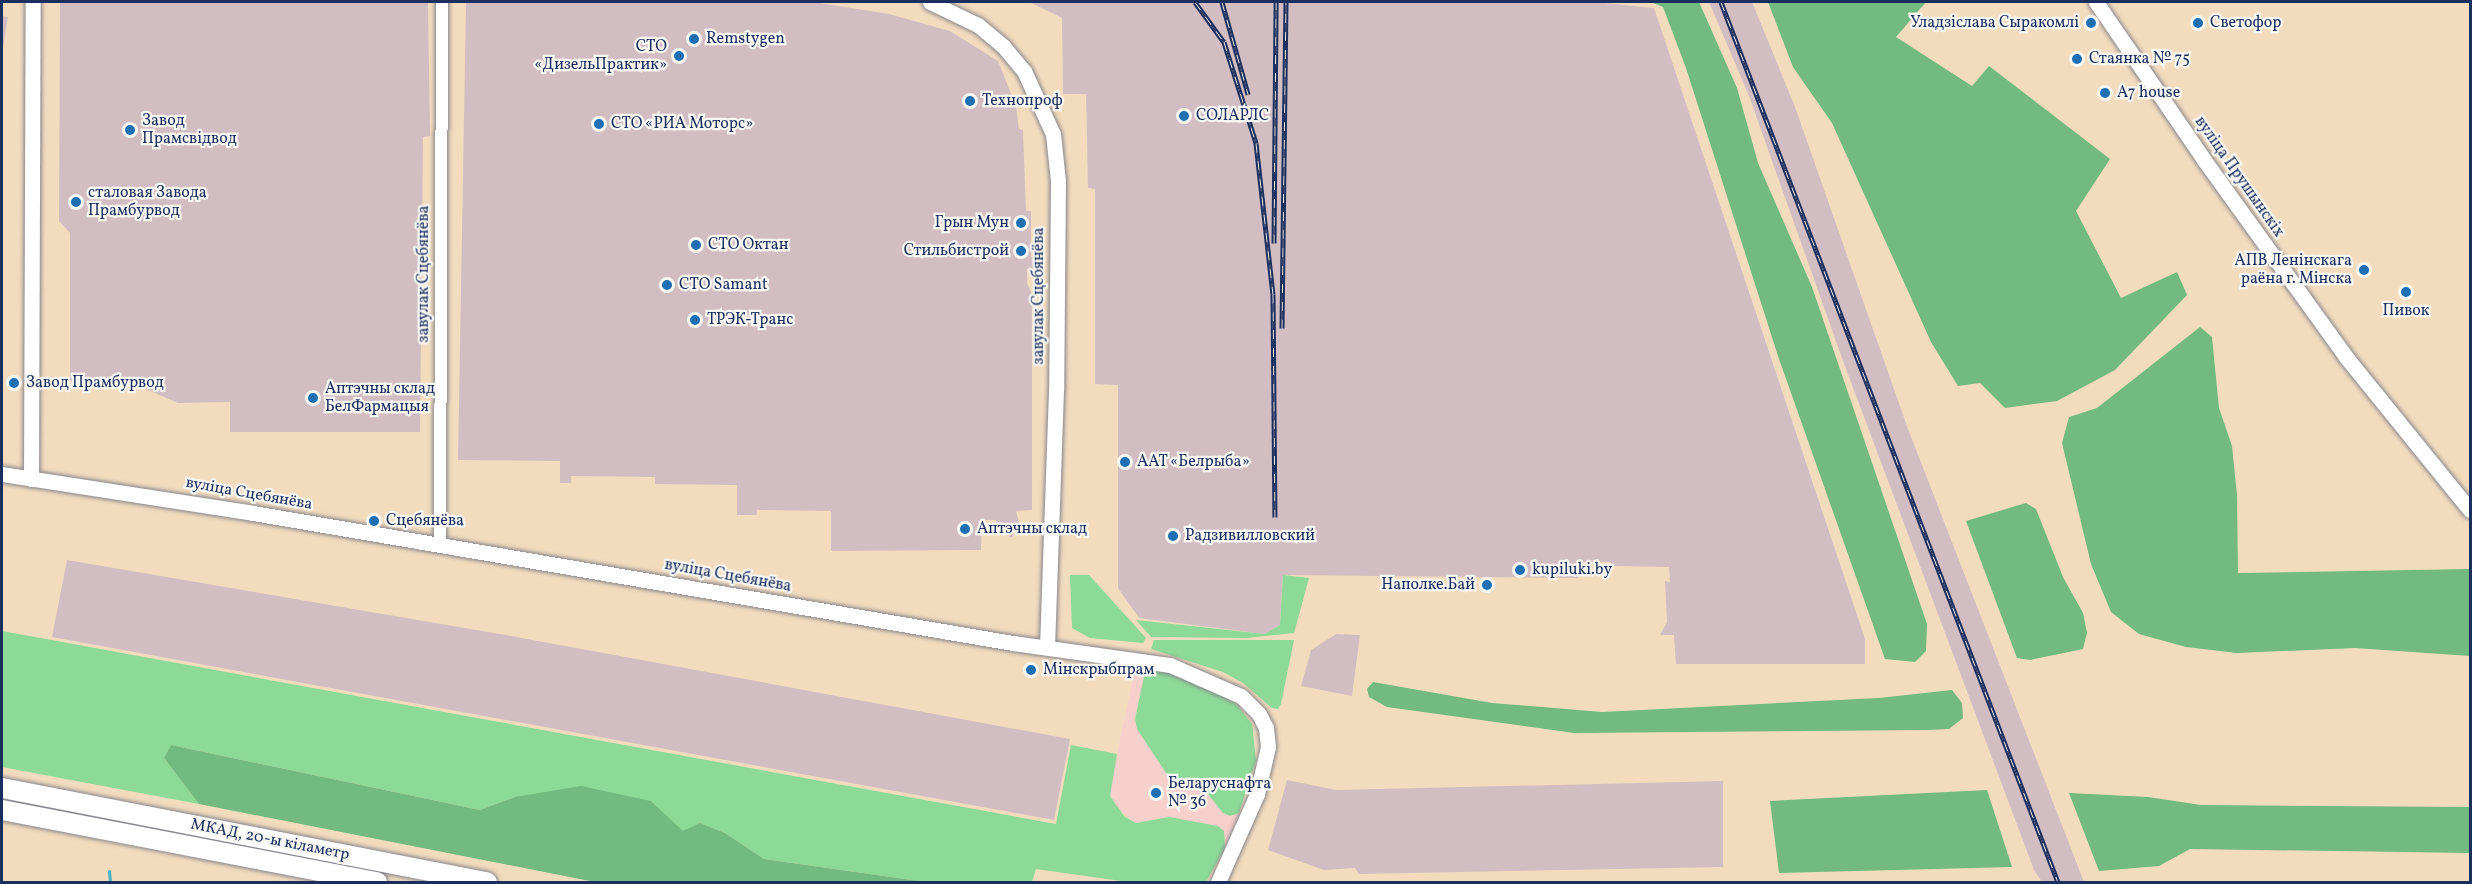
<!DOCTYPE html>
<html>
<head>
<meta charset="utf-8">
<style>
	body { margin:0 }
	#map { position:relative; width:2472px; height:884px; overflow:hidden; background:#f3dcbe; font-family:Vollkorn,serif }
	div>[style] { position:absolute }
	.built>* { inset:0; background:#f7d0cb }
	.industrial>* { inset:0; background:#d2bec2; transform-origin:0 0 }
	.green>* { inset:0; background:#8dda98 }
	.forest>* { inset:0; background:#72ba80 }
	.stream>* { height:3px; margin:-1.5px; padding:0 1.5px; transform-origin:1.5px; border-radius:1.5px; background:#47b1c6 }
	.roads { filter:drop-shadow(0 0 2px #87868e) drop-shadow(0 0 2px #87868e) }
	.minor>* { height:12px; margin:-6px; padding:0 6px; transform-origin:6px; border-radius:6px; background:#fff }
	.tertiary>* { height:15px; margin:-7.5px; padding:0 7.5px; transform-origin:7.5px; border-radius:7.5px; background:#fff }
	.trunk>* { height:20px; margin:-10px; padding:0 10px; transform-origin:10px; border-radius:10px; background:#fff }
	.rail>* { height:5px; margin-top:-2.5px; transform-origin:0; background:repeating-linear-gradient(90deg,#f6f6f2 0 9px,#1b2f5e 0 18px); box-sizing:border-box; border-block:2px solid #1b2f5e }
	.dots>* { width:16px; height:16px; translate:-50% -50%; box-sizing:border-box; border:3px solid #f6f6f2; border-radius:50% }
	span { translate:-50% -50%; white-space:nowrap; text-align:center; line-height:1.15; -webkit-text-stroke:4.5px #f6f6f2; paint-order:stroke }
	.poi-label { font-size:16px; color:#1b2f5e }
	.right { translate:-100% -50%; text-align:right }
	.left { translate:0 -50%; text-align:left }
	.street-label { font-size:16px; color:#1b2f5e }
	.frame { position:absolute; inset:0; border:3px solid #1b2f5e; pointer-events:none }
</style>
</head>
<body>
<div id="map">
	<div class="built">
		<div style="clip-path:polygon(1130px 666px,1149px 670px,1135px 719px,1170px 779px,1202px 787px,1230px 816px,1239px 813px,1225px 848px,1226px 837px,1169px 817px,1136px 823px,1114px 806px,1110px 787px,1134px 673px)"></div>
	</div>
	<div class="industrial">
		<div style="clip-path:polygon(60px 2px,428px 2px,430px 136px,423px 137px,420px 432px,230px 432px,230px 402px,178px 403px,127px 381px,70px 381px,70px 233px,59px 221px)"></div>
		<div style="clip-path:polygon(466px 2px,813px 2px,889px 14px,950px 31px,998px 61px,1016px 106px,1019px 129px,1023px 130px,1026px 211px,1031px 211px,1031px 257px,1034px 257px,1034px 269px,1027px 269px,1027px 283px,1032px 294px,1032px 510px,1016px 511px,1020px 527px,1013px 527px,1013px 537px,1009px 537px,1009px 527px,997px 527px,996px 520px,982px 520px,981px 550px,831px 551px,831px 511px,757px 510px,757px 515px,737px 515px,737px 485px,655px 484px,655px 477px,571px 476px,571px 483px,560px 483px,560px 461px,458px 460px)"></div>
		<div style="clip-path:polygon(1029px 2px,1595px 2px,1654px 8px,1865px 639px,1865px 664px,1676px 664px,1674px 635px,1660px 635px,1667px 622px,1665px 581px,1670px 582px,1669px 567px,1611px 566px,1611px 562px,1579px 562px,1578px 578px,1283px 575px,1280px 625px,1265px 634px,1139px 618px,1118px 588px,1118px 385px,1095px 384px,1095px 189px,1088px 188px,1086px 94px,1063px 94px,1062px 18px)"></div>
		<div style="clip-path:polygon(1709px 2px,1752px 2px,1795px 107px,1908px 429px,2084px 882px,2042px 882px,2034px 870px,1843px 361px,1749px 96px)"></div>
		<div style="left:2px;top:16px;width:6px;height:260px;rotate:9deg"></div>
		<div style="clip-path:polygon(67px 560px,511px 636px,1070px 739px,1054px 820px,52px 637px)"></div>
		<div style="clip-path:polygon(1336px 634px,1360px 635px,1352px 696px,1301px 686px,1311px 650px)"></div>
		<div style="clip-path:polygon(1287px 780px,1336px 790px,1723px 781px,1723px 867px,1359px 874px,1355px 868px,1324px 870px,1268px 850px)"></div>
	</div>
	<div class="green">
		<div style="clip-path:polygon(1070px 575px,1089px 575px,1146px 638px,1143px 643px,1090px 638px,1072px 628px)"></div>
		<div style="clip-path:polygon(1283px 575px,1309px 578px,1294px 633px,1247px 638px,1151px 637px,1136px 620px,1265px 634px,1280px 625px)"></div>
		<div style="clip-path:polygon(2px 631px,1056px 824px,1071px 745px,1117px 754px,1110px 796px,1125px 817px,1136px 823px,1169px 817px,1218px 826px,1224px 831px,1225px 848px,1206px 882px,1128px 882px,1036px 869px,1032px 882px,926px 882px,764px 859px,725px 833px,700px 823px,683px 832px,651px 801px,515px 797px,480px 810px,171px 745px,164px 758px,199px 804px,2px 767px)"></div>
		<div style="clip-path:polygon(1154px 640px,1294px 640px,1281px 704px,1278px 709px,1272px 708px,1243px 683px,1223px 672px,1151px 649px)"></div>
		<div style="clip-path:polygon(1159px 667px,1215px 691px,1237px 705px,1252px 724px,1256px 760px,1239px 813px,1230px 816px,1223px 813px,1202px 787px,1170px 779px,1137px 729px,1135px 719px,1145px 672px)"></div>
	</div>
	<div class="forest">
		<div style="clip-path:polygon(1651px 2px,1699px 2px,1737px 88px,1758px 163px,1812px 287px,1927px 624px,1926px 651px,1915px 662px,1885px 659px,1778px 356px,1686px 68px,1663px 7px)"></div>
		<div style="clip-path:polygon(1768px 2px,1926px 2px,1896px 37px,1972px 86px,1989px 66px,2110px 159px,2076px 211px,2121px 298px,2177px 272px,2187px 295px,2115px 370px,2057px 401px,2005px 408px,1980px 383px,1958px 386px,1931px 342px,1832px 123px,1793px 67px)"></div>
		<div style="clip-path:polygon(2200px 327px,2212px 337px,2219px 408px,2232px 446px,2237px 495px,2238px 573px,2470px 569px,2470px 656px,2355px 648px,2237px 653px,2186px 647px,2139px 634px,2111px 612px,2091px 564px,2062px 443px,2069px 417px,2097px 408px)"></div>
		<div style="clip-path:polygon(2026px 503px,2036px 509px,2063px 577px,2083px 613px,2087px 633px,2083px 649px,2030px 660px,2017px 658px,1966px 521px)"></div>
		<div style="clip-path:polygon(1373px 682px,1492px 703px,1602px 712px,1879px 698px,1952px 690px,1962px 703px,1963px 718px,1949px 729px,1928px 730px,1574px 733px,1387px 707px,1369px 697px,1367px 689px)"></div>
		<div style="clip-path:polygon(171px 745px,480px 810px,515px 797px,581px 786px,651px 801px,683px 831px,700px 823px,725px 833px,764px 859px,926px 882px,595px 882px,199px 804px,164px 758px)"></div>
		<div style="clip-path:polygon(1987px 790px,2012px 867px,1779px 873px,1770px 801px)"></div>
		<div style="clip-path:polygon(2069px 793px,2148px 797px,2201px 805px,2470px 807px,2470px 853px,2190px 849px,2159px 866px,2099px 871px)"></div>
	</div>
	<div class="stream">
		<div style="left:109px;top:871px;width:11px;rotate:85deg"></div>
	</div>
	<div class="roads">
		<div class="minor">
			<div style="left:440px;top:545px;width:543px;rotate:-89.79deg"></div>
		</div>
		<div class="tertiary">
			<div style="left:930px;top:2px;width:53px;rotate:25.6deg"></div>
			<div style="left:978px;top:25px;width:33px;rotate:40deg"></div>
			<div style="left:1003px;top:46px;width:33px;rotate:50deg"></div>
			<div style="left:1024px;top:71px;width:69px;rotate:65.3deg"></div>
			<div style="left:1053px;top:134px;width:47px;rotate:83.9deg"></div>
			<div style="left:1058px;top:181px;width:209px;rotate:90.5deg"></div>
			<div style="left:1056px;top:390px;width:256px;rotate:92deg"></div>
			<div style="left:2096px;top:2px;width:191px;rotate:55.6deg"></div>
			<div style="left:2204px;top:160px;width:243px;rotate:54.2deg"></div>
			<div style="left:2346px;top:357px;width:197px;rotate:51deg"></div>
			<div style="left:2px;top:474px;width:254px;rotate:8.8deg"></div>
			<div style="left:253px;top:513px;width:771px;rotate:9.71deg"></div>
			<div style="left:1013px;top:643px;width:159px;rotate:8deg"></div>
			<div style="left:1170px;top:665px;width:77px;rotate:23.6deg"></div>
			<div style="left:1241px;top:696px;width:25px;rotate:45deg"></div>
			<div style="left:1259px;top:714px;width:16px;rotate:63deg"></div>
			<div style="left:1266px;top:728px;width:19px;rotate:84deg"></div>
			<div style="left:1268px;top:747px;width:48px;rotate:103.2deg"></div>
			<div style="left:1257px;top:794px;width:96px;rotate:113.9deg"></div>
			<div style="left:31px;top:479px;width:477px;rotate:-89.8deg"></div>
		</div>
		<div class="trunk">
			<div style="left:2px;top:788px;width:494px;rotate:11deg"></div>
			<div style="left:2px;top:810px;width:382px;rotate:10.9deg"></div>
		</div>
	</div>
	<div class="rail">
		<div style="left:1195px;top:2px;width:49px;rotate:54.1deg"></div>
		<div style="left:1224px;top:42px;width:106px;rotate:72.4deg"></div>
		<div style="left:1256px;top:143px;width:152px;rotate:83.6deg"></div>
		<div style="left:1273px;top:294px;width:223px;rotate:89.5deg"></div>
		<div style="left:1222px;top:2px;width:96px;rotate:74.2deg"></div>
		<div style="left:1721px;top:2px;width:942px;rotate:69.05deg"></div>
		<div style="left:1274px;top:243px;width:241px;rotate:-89.5deg"></div>
		<div style="left:1282px;top:328px;width:326px;rotate:-89.3deg"></div>
	</div>
	<div class="dots">
		<div style="left:2091px;top:23px;background:#1f6fb2"></div>
		<div style="left:2198px;top:23px;background:#1f6fb2"></div>
		<div style="left:694px;top:39px;background:#1f6fb2"></div>
		<div style="left:679px;top:56px;background:#1f6fb2"></div>
		<div style="left:2077px;top:59px;background:#1f6fb2"></div>
		<div style="left:2105px;top:93px;background:#1f6fb2"></div>
		<div style="left:970px;top:101px;background:#1f6fb2"></div>
		<div style="left:1184px;top:116px;background:#1f6fb2"></div>
		<div style="left:599px;top:124px;background:#1f6fb2"></div>
		<div style="left:130px;top:130px;background:#1f6fb2"></div>
		<div style="left:76px;top:202px;background:#1f6fb2"></div>
		<div style="left:1021px;top:223px;background:#1f6fb2"></div>
		<div style="left:696px;top:245px;background:#1f6fb2"></div>
		<div style="left:1021px;top:251px;background:#1f6fb2"></div>
		<div style="left:2364px;top:270px;background:#1f6fb2"></div>
		<div style="left:667px;top:285px;background:#1f6fb2"></div>
		<div style="left:2406px;top:292px;background:#1f6fb2"></div>
		<div style="left:695px;top:320px;background:#1f6fb2"></div>
		<div style="left:14px;top:383px;background:#1f6fb2"></div>
		<div style="left:313px;top:398px;background:#1f6fb2"></div>
		<div style="left:1125px;top:462px;background:#1f6fb2"></div>
		<div style="left:374px;top:521px;background:#1f6fb2"></div>
		<div style="left:965px;top:529px;background:#1f6fb2"></div>
		<div style="left:1173px;top:536px;background:#1f6fb2"></div>
		<div style="left:1520px;top:570px;background:#1f6fb2"></div>
		<div style="left:1487px;top:585px;background:#1f6fb2"></div>
		<div style="left:1031px;top:670px;background:#1f6fb2"></div>
		<div style="left:1156px;top:793px;background:#1f6fb2"></div>
	</div>
	<div class="poi-label">
		<span class="right" style="left:2079px;top:23px">Уладзіслава Сыракомлі</span>
		<span class="left" style="left:2210px;top:23px">Светофор</span>
		<span class="left" style="left:706px;top:39px">Remstygen</span>
		<span class="right" style="left:667px;top:56px">СТО<br>«ДизельПрактик»</span>
		<span class="left" style="left:2089px;top:59px">Стаянка № 75</span>
		<span class="left" style="left:2117px;top:93px">A7 house</span>
		<span class="left" style="left:982px;top:101px">Технопроф</span>
		<span class="left" style="left:1196px;top:116px">СОЛАРЛС</span>
		<span class="left" style="left:142px;top:130px">Завод<br>Прамсвідвод</span>
		<span class="left" style="left:611px;top:124px">СТО «РИА Моторс»</span>
		<span class="left" style="left:88px;top:202px">сталовая Завода<br>Прамбурвод</span>
		<span class="right" style="left:1009px;top:223px">Грын Мун</span>
		<span class="left" style="left:708px;top:245px">СТО Октан</span>
		<span class="right" style="left:1009px;top:251px">Стильбистрой</span>
		<span class="right" style="left:2352px;top:270px">АПВ Ленінскага<br>раёна г. Мінска</span>
		<span class="left" style="left:679px;top:285px">СТО Samant</span>
		<span style="left:2406px;top:311px">Пивок</span>
		<span class="left" style="left:707px;top:320px">ТРЭК-Транс</span>
		<span class="left" style="left:26px;top:383px">Завод Прамбурвод</span>
		<span class="left" style="left:325px;top:398px">Аптэчны склад<br>БелФармацыя</span>
		<span class="left" style="left:1137px;top:462px">ААТ «Белрыба»</span>
		<span class="left" style="left:386px;top:521px">Сцебянёва</span>
		<span class="left" style="left:977px;top:529px">Аптэчны склад</span>
		<span class="left" style="left:1185px;top:536px">Радзивилловский</span>
		<span class="left" style="left:1532px;top:570px">kupiluki.by</span>
		<span class="right" style="left:1475px;top:585px">Наполке.Бай</span>
		<span class="left" style="left:1043px;top:670px">Мінскрыбпрам</span>
		<span class="left" style="left:1168px;top:793px">Беларуснафта<br>№ 36</span>
	</div>
	<div class="street-label">
		<span style="left:2239px;top:177px;rotate:55deg">вуліца Прушынскіх</span>
		<span style="left:424px;top:274px;rotate:-90deg">завулак Сцебянёва</span>
		<span style="left:1039px;top:296px;rotate:-90deg">завулак Сцебянёва</span>
		<span style="left:249px;top:494px;rotate:10deg">вуліца Сцебянёва</span>
		<span style="left:728px;top:576px;rotate:10deg">вуліца Сцебянёва</span>
		<span style="left:270px;top:840px;rotate:11deg">МКАД, 20-ы кіламетр</span>
	</div>
	<div class="frame"></div>
</div>
</body>
</html>
